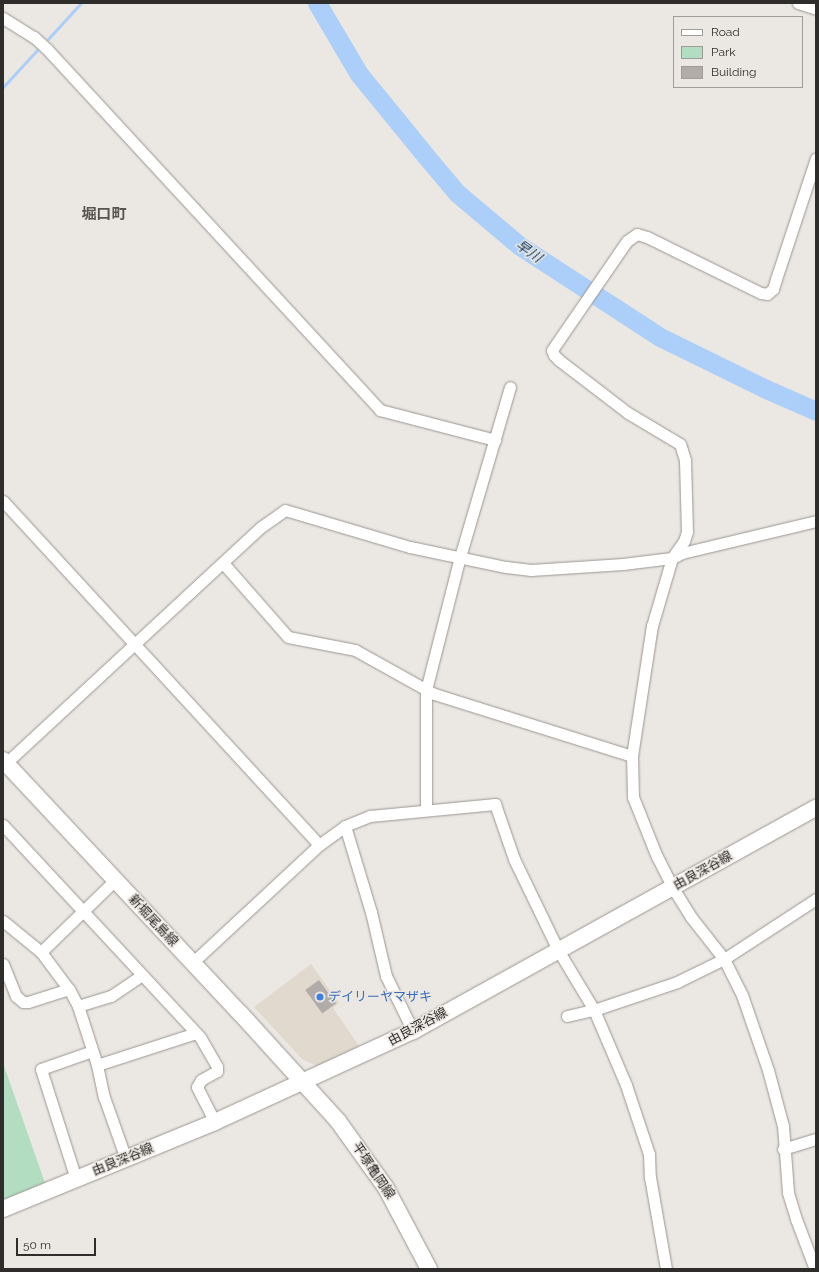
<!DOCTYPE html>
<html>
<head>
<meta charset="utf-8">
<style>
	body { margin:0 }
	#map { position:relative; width:819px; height:1272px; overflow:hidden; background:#ebe7e2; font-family:Raleway,"Noto Sans JP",sans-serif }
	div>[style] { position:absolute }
	.built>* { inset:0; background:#e1d9ce }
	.green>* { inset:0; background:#b2ddc1 }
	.stream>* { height:3px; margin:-1.5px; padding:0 1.5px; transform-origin:1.5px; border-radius:1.5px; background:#accff9 }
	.river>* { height:19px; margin:-9.5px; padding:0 9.5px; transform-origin:9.5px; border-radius:9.5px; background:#accff9 }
	.building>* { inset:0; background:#b1aca9; transform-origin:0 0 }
	.roads { filter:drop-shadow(0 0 1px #9a9692) drop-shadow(0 0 1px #9a9692) }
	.street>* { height:11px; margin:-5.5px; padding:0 5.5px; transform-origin:5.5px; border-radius:5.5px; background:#fff }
	.secondary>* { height:16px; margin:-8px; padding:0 8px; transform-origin:8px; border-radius:8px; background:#fff }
	.dots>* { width:11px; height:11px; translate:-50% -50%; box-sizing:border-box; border:2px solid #ebe7e2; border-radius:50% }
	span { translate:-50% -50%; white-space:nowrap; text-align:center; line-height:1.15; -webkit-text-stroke:3px #ebe7e2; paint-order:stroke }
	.street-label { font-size:13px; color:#2f2d2c }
	.shop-label { font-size:13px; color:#366cbe }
	.left { translate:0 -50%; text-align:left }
	.water-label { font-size:14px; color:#02305d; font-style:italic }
	.quarter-label { font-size:15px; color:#585551; font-weight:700 }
	.frame { position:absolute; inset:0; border:4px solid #2f2d2c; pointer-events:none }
	.legend { position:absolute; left:673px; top:16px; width:130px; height:72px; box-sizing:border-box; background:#ebe7e2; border:1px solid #a09d99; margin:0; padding:5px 7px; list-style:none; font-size:12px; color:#2f2d2c }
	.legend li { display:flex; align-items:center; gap:8px; height:20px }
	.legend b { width:20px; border:1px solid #a09d99 }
	.scale { position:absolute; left:16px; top:1238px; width:80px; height:18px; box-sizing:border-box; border:2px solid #2f2d2c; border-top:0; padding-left:5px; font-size:12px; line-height:14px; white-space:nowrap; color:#2f2d2c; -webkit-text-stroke:3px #ebe7e2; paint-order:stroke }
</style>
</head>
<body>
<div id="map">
	<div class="built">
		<div style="clip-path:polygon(311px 964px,339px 1003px,333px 1008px,359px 1046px,317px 1066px,302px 1059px,254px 1007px)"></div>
	</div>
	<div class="green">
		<div style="clip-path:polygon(3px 1063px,45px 1183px,3px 1200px)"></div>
	</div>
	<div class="stream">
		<div style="left:48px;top:39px;width:49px;rotate:-47.5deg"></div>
		<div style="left:3px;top:87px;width:50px;rotate:-47.4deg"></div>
	</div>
	<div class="river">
		<div style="left:317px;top:3px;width:82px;rotate:59.4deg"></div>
		<div style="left:359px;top:74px;width:104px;rotate:50.8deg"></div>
		<div style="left:425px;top:155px;width:50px;rotate:49.9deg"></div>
		<div style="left:457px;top:193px;width:82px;rotate:40.1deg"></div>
		<div style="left:520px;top:246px;width:167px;rotate:33deg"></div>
		<div style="left:660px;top:337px;width:118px;rotate:26.1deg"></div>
		<div style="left:766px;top:389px;width:55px;rotate:23.7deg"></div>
	</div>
	<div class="building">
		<div style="left:319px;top:980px;width:29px;height:17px;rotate:54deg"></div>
	</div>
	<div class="roads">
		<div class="street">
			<div style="left:798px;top:3px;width:19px;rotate:18deg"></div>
			<div style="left:3px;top:18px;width:36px;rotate:32deg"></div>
			<div style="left:34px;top:37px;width:18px;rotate:43deg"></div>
			<div style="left:47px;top:49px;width:491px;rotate:47.3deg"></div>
			<div style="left:380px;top:410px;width:119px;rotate:14.6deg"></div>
			<div style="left:3px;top:501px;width:467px;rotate:47.4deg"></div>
			<div style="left:223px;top:563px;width:98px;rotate:48.7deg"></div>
			<div style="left:288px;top:637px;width:68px;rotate:11deg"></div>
			<div style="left:355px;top:650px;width:90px;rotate:29.1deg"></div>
			<div style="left:434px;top:694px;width:207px;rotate:17.4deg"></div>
			<div style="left:6px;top:763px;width:347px;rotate:-42.8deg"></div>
			<div style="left:261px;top:527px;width:29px;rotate:-35deg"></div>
			<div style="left:285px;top:510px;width:130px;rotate:16.5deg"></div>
			<div style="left:410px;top:547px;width:98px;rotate:11.8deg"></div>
			<div style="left:506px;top:567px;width:25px;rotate:7deg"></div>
			<div style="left:531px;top:570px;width:92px;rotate:-3.7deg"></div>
			<div style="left:623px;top:564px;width:49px;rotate:-7deg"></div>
			<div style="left:672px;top:558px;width:11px;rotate:-27deg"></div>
			<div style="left:682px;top:553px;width:138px;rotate:-13.4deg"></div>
			<div style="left:426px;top:810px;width:120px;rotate:-90deg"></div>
			<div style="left:426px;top:690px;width:137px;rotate:-75.7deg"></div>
			<div style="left:460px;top:557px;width:177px;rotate:-73.6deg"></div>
			<div style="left:3px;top:825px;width:289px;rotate:47.1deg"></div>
			<div style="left:200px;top:1037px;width:34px;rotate:60deg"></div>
			<div style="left:217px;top:1067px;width:4px;rotate:90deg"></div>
			<div style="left:217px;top:1071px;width:18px;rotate:151deg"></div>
			<div style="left:201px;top:1080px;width:8px;rotate:120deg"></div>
			<div style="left:197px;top:1087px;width:39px;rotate:63deg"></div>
			<div style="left:345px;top:826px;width:90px;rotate:73.2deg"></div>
			<div style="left:371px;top:912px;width:66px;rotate:76.8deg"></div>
			<div style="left:386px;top:976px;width:61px;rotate:63.9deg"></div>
			<div style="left:3px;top:921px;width:49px;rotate:39.2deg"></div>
			<div style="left:41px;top:952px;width:49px;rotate:53.4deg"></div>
			<div style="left:70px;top:991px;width:17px;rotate:62deg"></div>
			<div style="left:78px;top:1006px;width:62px;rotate:72.1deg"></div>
			<div style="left:97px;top:1065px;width:33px;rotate:78deg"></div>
			<div style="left:104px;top:1097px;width:66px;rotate:70.5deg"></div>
			<div style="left:41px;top:952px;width:103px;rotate:-44.2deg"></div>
			<div style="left:192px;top:963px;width:173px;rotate:-42.9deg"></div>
			<div style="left:319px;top:845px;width:32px;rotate:-36deg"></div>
			<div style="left:345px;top:826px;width:27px;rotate:-22deg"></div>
			<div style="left:370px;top:816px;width:126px;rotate:-5.5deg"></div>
			<div style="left:495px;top:804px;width:58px;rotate:70.9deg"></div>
			<div style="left:514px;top:859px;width:101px;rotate:64.2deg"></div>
			<div style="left:558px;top:950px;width:70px;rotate:59deg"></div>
			<div style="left:594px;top:1010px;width:82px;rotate:66.9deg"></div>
			<div style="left:626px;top:1085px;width:73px;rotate:71.6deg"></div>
			<div style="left:649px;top:1154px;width:23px;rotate:88deg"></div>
			<div style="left:650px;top:1177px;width:93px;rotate:80.1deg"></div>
			<div style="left:3px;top:964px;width:35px;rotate:68deg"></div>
			<div style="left:16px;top:996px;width:9px;rotate:41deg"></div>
			<div style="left:23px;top:1002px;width:5px"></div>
			<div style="left:28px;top:1002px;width:43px;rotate:-17.6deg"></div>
			<div style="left:78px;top:1006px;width:34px;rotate:-17deg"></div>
			<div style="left:111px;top:996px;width:37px;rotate:-34deg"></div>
			<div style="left:567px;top:1016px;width:28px;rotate:-13deg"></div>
			<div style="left:594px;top:1010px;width:88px;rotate:-18.6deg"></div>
			<div style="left:677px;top:982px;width:52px;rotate:-26.1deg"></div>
			<div style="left:724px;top:959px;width:110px;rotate:-33.1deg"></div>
			<div style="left:97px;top:1065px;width:104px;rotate:-17.9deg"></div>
			<div style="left:783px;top:1149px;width:34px;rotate:-17deg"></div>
			<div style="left:76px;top:1179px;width:115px;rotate:-107.7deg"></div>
			<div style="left:41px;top:1069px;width:54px;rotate:-19.4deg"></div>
			<div style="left:815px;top:1269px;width:53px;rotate:-110.8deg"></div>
			<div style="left:796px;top:1219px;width:28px;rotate:-107deg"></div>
			<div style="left:788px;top:1192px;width:66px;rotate:-94.3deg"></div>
			<div style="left:783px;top:1126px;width:58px;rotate:-105deg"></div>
			<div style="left:768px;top:1070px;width:79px;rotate:-109.1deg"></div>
			<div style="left:742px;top:995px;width:40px;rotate:-116.6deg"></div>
			<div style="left:724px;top:959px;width:53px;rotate:-128.2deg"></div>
			<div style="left:691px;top:917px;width:34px;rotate:-122deg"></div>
			<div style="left:673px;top:888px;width:35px;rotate:-117deg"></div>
			<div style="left:657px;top:857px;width:65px;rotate:-111.8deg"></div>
			<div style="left:633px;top:797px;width:41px;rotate:-91.4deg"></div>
			<div style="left:632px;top:756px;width:132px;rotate:-81.3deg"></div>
			<div style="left:652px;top:626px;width:71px;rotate:-73.6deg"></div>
			<div style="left:672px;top:558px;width:21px;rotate:-55deg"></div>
			<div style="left:684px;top:541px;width:9px;rotate:-72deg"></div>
			<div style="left:687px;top:532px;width:72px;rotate:-91.6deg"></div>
			<div style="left:685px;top:460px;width:10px;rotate:-107deg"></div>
			<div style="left:682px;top:450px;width:6px;rotate:-108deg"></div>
			<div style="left:680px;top:444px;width:61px;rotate:-149.2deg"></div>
			<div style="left:628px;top:413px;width:87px;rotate:-142.5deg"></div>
			<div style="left:559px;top:360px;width:7px;rotate:-135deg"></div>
			<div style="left:554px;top:355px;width:5px;rotate:-112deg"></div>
			<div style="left:552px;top:350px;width:132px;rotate:-55.5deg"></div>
			<div style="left:627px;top:241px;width:12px;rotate:-35deg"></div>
			<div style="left:637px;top:234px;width:10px;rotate:17deg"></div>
			<div style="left:647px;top:237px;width:127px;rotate:26.2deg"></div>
			<div style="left:761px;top:293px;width:6px;rotate:9deg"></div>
			<div style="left:767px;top:294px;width:8px;rotate:-40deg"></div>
			<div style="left:773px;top:289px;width:10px;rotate:-73deg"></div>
			<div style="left:776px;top:279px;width:127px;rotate:-71.7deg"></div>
		</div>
		<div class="secondary">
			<div style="left:3px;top:760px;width:348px;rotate:46.9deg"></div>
			<div style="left:241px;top:1014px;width:144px;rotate:47.8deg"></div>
			<div style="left:338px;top:1121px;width:82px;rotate:54.4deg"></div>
			<div style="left:386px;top:1188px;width:92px;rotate:62deg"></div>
			<div style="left:3px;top:1209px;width:229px;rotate:-22.3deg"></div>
			<div style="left:215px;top:1122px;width:218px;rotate:-24.7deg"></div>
			<div style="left:413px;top:1031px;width:461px;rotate:-29deg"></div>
		</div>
	</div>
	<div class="dots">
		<div style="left:320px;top:997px;background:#3f7fe0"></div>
	</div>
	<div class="street-label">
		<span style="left:703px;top:871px;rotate:-29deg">由良深谷線</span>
		<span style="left:153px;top:921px;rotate:47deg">新堀尾島線</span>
		<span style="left:418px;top:1027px;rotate:-28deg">由良深谷線</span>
		<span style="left:123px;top:1160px;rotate:-22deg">由良深谷線</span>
		<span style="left:373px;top:1171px;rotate:56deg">平塚亀岡線</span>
	</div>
	<div class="shop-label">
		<span class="left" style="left:328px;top:997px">デイリーヤマザキ</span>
	</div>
	<div class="water-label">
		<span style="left:529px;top:251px;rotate:35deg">早川</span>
	</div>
	<div class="quarter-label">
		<span style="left:104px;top:215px">堀口町</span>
	</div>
	<div class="frame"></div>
	<ul class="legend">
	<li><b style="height:5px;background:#fff"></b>Road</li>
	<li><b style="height:11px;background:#b2ddc1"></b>Park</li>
	<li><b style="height:11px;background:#b1aca9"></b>Building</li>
	</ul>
	<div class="scale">50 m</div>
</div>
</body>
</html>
